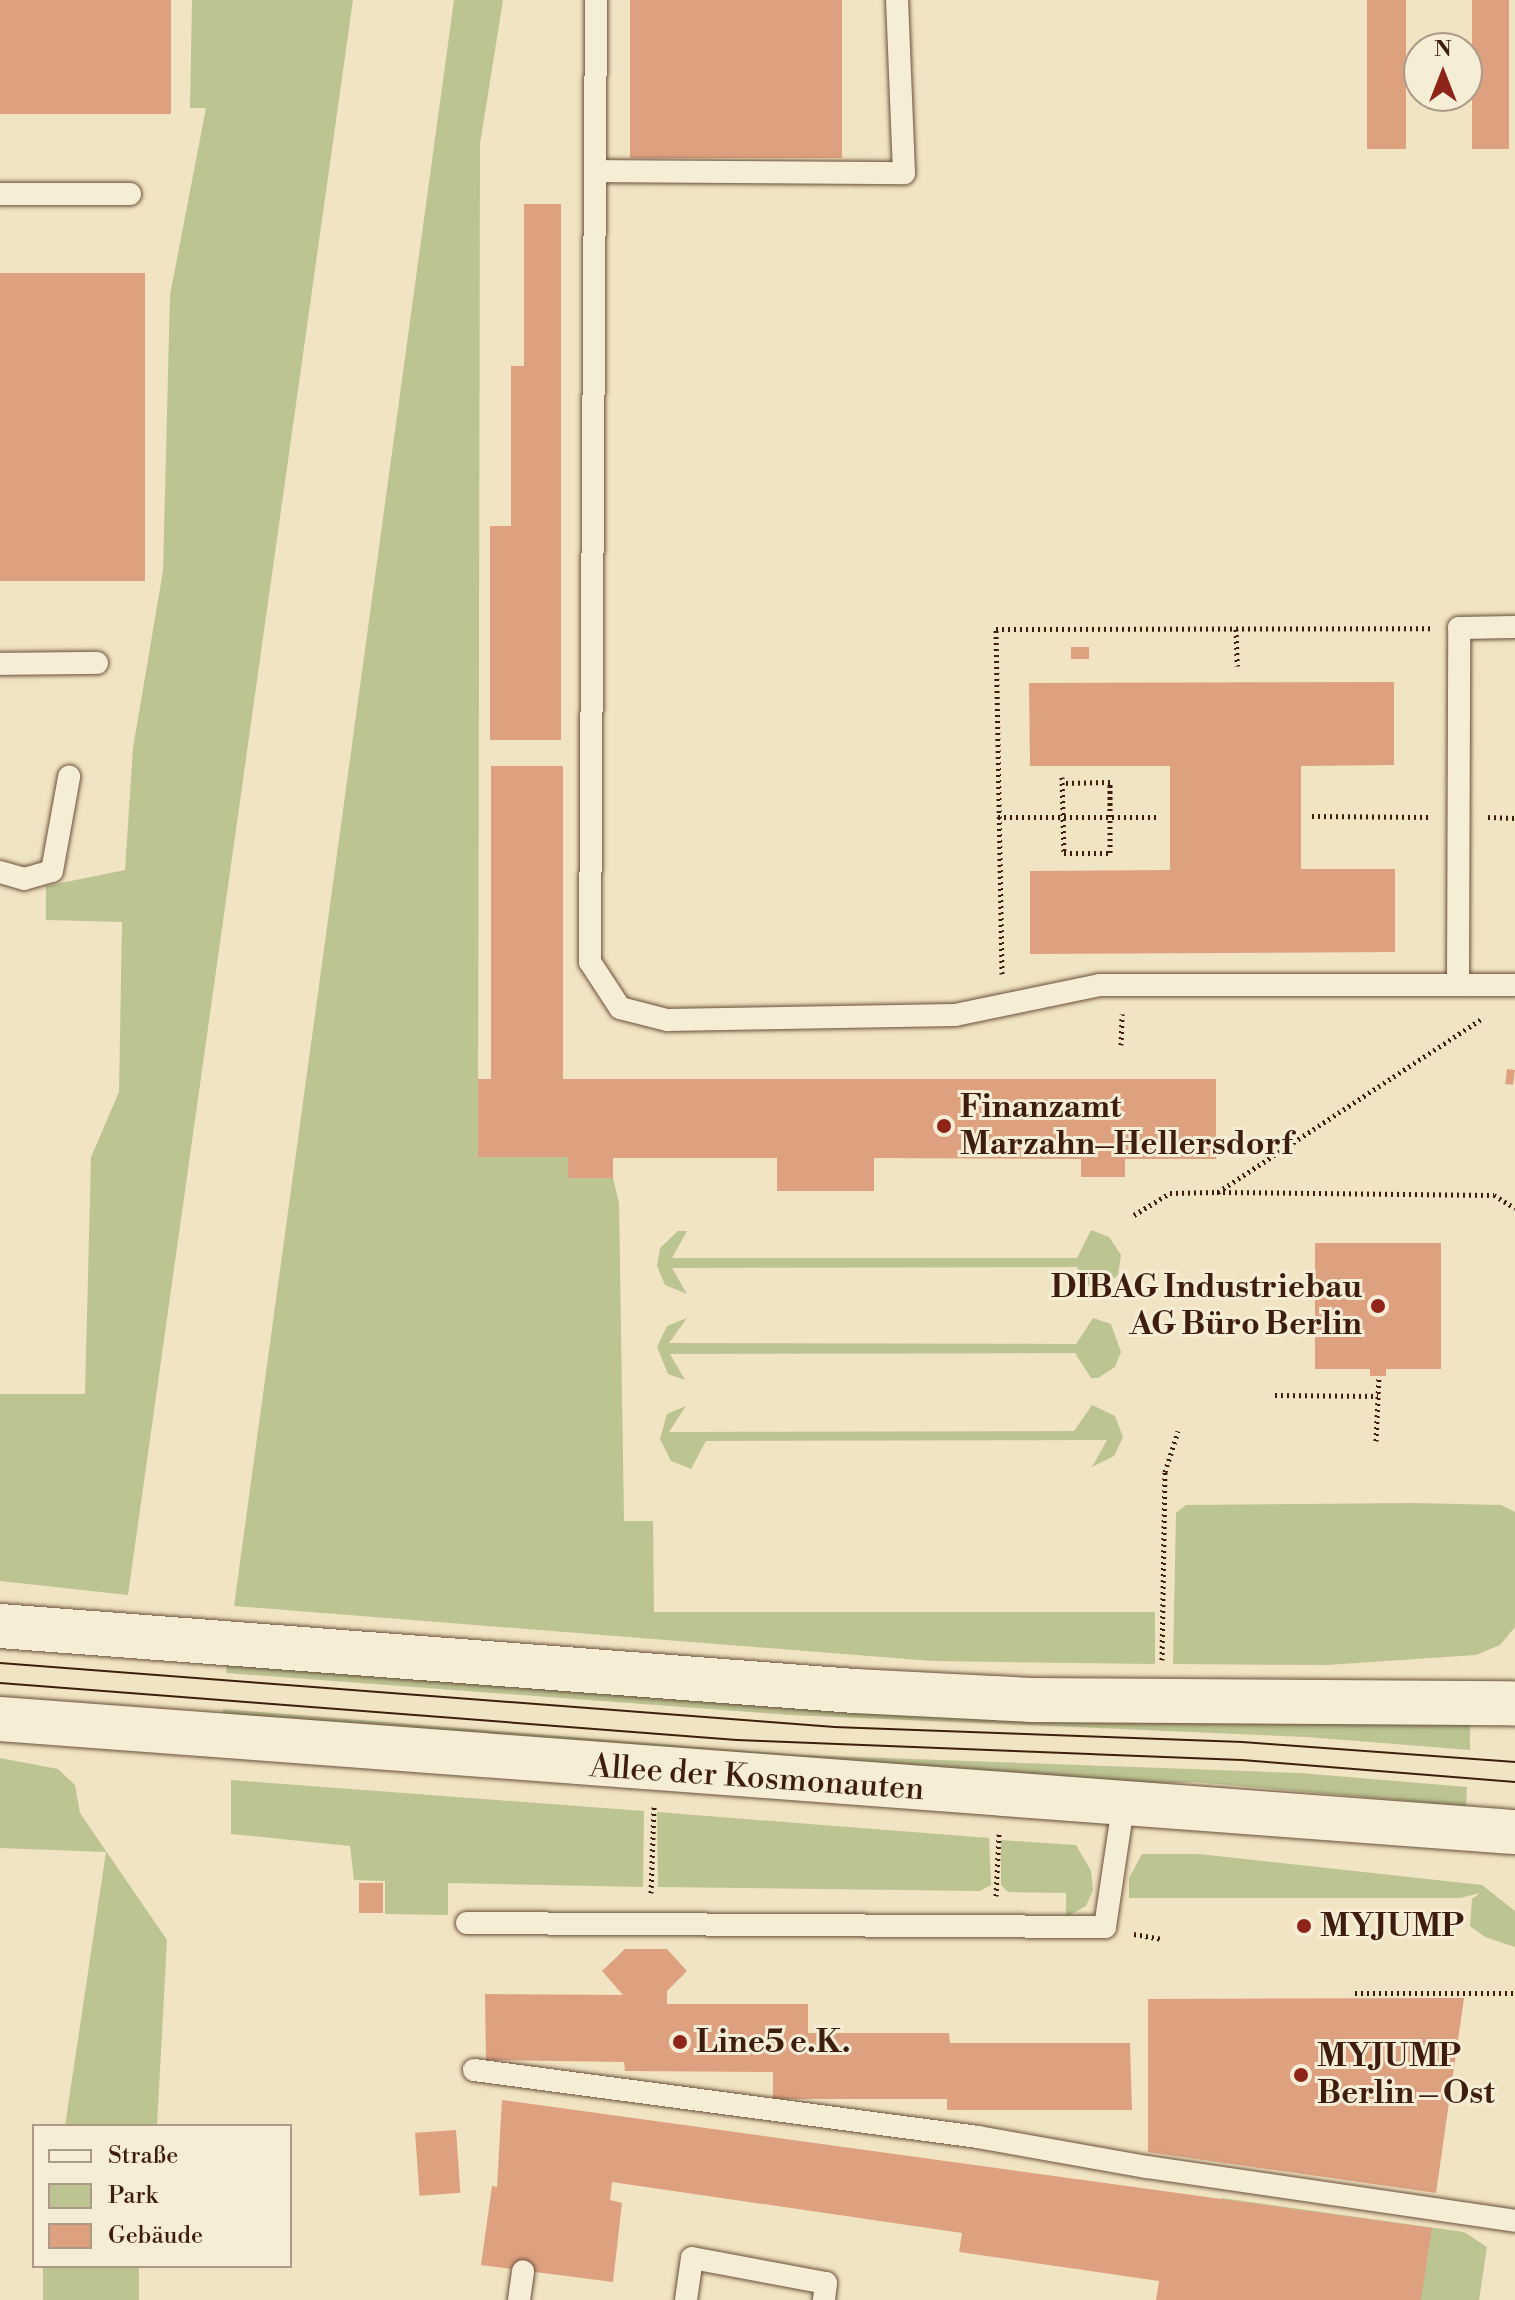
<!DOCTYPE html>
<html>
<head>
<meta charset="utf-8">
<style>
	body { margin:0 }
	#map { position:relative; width:1515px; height:2300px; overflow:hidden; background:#f1e4c2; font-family:"Libre Bodoni",serif }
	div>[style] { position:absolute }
	.green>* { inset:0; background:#bcc492; transform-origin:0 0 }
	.building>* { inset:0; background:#dea17f; transform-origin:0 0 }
	.path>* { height:5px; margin-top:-2.5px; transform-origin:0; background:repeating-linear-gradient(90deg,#3e1d0e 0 2px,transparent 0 6px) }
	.roads { filter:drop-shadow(0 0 2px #6b4f3b) drop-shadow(0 0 2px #6b4f3b) }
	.lane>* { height:22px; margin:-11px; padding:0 11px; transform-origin:11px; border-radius:11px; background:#f6edd7 }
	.secondary>* { height:44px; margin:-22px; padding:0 22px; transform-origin:22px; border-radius:22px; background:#f6edd7 }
	.tram>* { height:2px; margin:-1px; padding:0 1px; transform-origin:1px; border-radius:1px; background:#3e1d0e }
	.dots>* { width:22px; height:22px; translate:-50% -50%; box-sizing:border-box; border:4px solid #f6edd7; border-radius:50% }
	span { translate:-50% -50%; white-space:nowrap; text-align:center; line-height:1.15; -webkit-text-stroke:6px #f6edd7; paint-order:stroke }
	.poi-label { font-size:32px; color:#3e1d0e; font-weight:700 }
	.left { translate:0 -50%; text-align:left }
	.right { translate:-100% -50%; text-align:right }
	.street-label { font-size:32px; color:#3e1d0e }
	.legend { position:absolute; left:32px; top:2124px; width:260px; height:144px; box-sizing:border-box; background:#f6edd7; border:2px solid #ac9a87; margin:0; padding:10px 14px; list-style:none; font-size:24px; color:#3e1d0e }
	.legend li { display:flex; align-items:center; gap:16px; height:40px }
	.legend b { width:40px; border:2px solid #ac9a87 }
	.north { position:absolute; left:1403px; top:32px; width:80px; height:80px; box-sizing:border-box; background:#f6edd7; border:2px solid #ac9a87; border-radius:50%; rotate:0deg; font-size:22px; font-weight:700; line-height:32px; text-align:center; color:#3e1d0e }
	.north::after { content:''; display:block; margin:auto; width:28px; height:36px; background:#8f2418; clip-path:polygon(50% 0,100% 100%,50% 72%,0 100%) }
</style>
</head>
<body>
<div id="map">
	<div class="green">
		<div style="clip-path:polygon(192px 0,353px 0,128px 1595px,0 1581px,0 1394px,85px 1394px,91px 1157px,119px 1092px,122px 922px,46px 920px,46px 886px,125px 870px,133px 748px,163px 571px,170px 295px,206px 108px,190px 108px)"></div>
		<div style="clip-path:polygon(454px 0,503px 0,480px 144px,478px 1156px,568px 1157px,569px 1178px,613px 1178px,619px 1203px,624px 1521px,653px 1521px,654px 1612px,1155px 1612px,1155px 1664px,932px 1661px,234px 1606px)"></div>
		<div style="clip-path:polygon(1091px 1230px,1109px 1237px,1121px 1255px,1118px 1275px,1099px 1291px,1092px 1291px,1077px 1267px,672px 1268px,687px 1294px,665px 1285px,657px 1266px,660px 1248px,678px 1231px,687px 1231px,672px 1258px,1077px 1258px)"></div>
		<div style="clip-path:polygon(687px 1318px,669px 1343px,1076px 1344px,1093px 1318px,1111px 1324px,1121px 1352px,1115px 1367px,1098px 1378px,1091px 1378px,1075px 1353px,670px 1354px,685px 1380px,668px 1374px,657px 1347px,667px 1326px)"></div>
		<div style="clip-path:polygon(1092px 1405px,1115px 1416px,1123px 1437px,1114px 1456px,1092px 1467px,1107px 1440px,706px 1441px,691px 1469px,671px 1461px,660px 1439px,667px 1414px,686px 1406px,669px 1432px,1074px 1431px)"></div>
		<div style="clip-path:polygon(1414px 1503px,1501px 1505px,1515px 1512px,1515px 1627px,1500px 1645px,1476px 1655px,1327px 1665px,1173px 1664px,1176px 1513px,1186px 1505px)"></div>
		<div style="clip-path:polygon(227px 1662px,1470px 1720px,1470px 1750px,1307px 1737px,790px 1715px,226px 1673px)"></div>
		<div style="clip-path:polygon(223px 1709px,800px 1755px,1300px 1773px,1467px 1787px,1466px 1806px,1195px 1782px,1067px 1787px,224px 1720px)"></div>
		<div style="clip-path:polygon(0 1758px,58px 1769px,75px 1785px,80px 1813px,167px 1940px,157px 2126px,65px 2126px,106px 1852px,0 1848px)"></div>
		<div style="clip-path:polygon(231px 1780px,644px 1811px,643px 1887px,448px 1883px,448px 1915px,385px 1914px,385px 1881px,354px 1880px,350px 1846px,231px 1834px)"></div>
		<div style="clip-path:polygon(657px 1812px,989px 1838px,991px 1885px,980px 1891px,658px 1887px)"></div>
		<div style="clip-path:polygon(1001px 1840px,1076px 1845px,1091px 1871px,1093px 1890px,1086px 1906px,1066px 1917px,1066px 1893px,1008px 1892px,1001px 1885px)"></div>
		<div style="clip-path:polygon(1142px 1854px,1199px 1854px,1482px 1885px,1515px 1911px,1515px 1947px,1485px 1937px,1470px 1926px,1472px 1899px,1480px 1893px,1460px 1898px,1129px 1898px,1129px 1878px)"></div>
		<div style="clip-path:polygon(1222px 2198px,1464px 2232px,1487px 2247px,1479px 2300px,1208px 2300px)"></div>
		<div style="left:43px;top:2266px;width:96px;height:34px"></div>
	</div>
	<div class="building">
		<div style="left:0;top:0;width:171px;height:114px"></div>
		<div style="left:630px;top:0;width:212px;height:158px"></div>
		<div style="left:1367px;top:0;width:39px;height:149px"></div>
		<div style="left:1472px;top:0;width:37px;height:149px"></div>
		<div style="clip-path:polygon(524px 204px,561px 204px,561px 740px,490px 740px,490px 526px,511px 526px,511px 366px,524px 366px)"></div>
		<div style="left:0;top:273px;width:145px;height:308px"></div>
		<div style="left:1071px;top:647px;width:18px;height:12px"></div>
		<div style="clip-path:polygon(1394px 682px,1394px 765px,1301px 766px,1301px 869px,1395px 869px,1395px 952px,1030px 954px,1030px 871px,1170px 870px,1170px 766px,1030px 766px,1029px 683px)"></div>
		<div style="clip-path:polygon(491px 766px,563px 766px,563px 1079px,1216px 1079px,1216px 1159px,1125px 1159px,1125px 1177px,1081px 1177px,1081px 1159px,874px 1158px,874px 1191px,777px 1191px,777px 1158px,613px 1158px,613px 1178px,568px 1178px,568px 1157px,478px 1157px,478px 1079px,491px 1079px)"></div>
		<div style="left:1507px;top:1069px;width:8px;height:15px;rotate:7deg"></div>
		<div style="clip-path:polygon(1315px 1243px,1441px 1243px,1441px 1369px,1386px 1369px,1386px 1376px,1370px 1376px,1370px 1369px,1315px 1369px)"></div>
		<div style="left:359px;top:1883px;width:24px;height:30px"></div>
		<div style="clip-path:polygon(625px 1949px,667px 1949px,687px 1971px,667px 1991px,667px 2004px,808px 2004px,808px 2033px,949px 2033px,950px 2043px,1130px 2043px,1132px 2110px,947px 2110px,947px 2099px,773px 2099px,773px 2072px,625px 2071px,624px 2062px,486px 2060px,485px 1994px,623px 1995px,602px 1971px)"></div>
		<div style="clip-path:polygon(1464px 1998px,1436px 2193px,1148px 2152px,1148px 1999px)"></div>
		<div style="clip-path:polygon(502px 2100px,1432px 2228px,1421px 2300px,1156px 2300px,1159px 2281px,959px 2252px,962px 2233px,612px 2182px,610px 2200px,622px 2203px,613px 2282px,481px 2265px,492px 2186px,497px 2187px)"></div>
		<div style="left:456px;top:2130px;width:63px;height:41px;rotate:86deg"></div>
	</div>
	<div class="path">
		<div style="left:1236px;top:629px;width:37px;rotate:88deg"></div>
		<div style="left:1062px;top:777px;width:76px;rotate:88.5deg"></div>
		<div style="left:1064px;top:853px;width:46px"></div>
		<div style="left:1110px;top:853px;width:71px;rotate:-90deg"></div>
		<div style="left:1110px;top:782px;width:48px;rotate:178.8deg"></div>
		<div style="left:1312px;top:816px;width:118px;rotate:0.5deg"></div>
		<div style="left:998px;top:817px;width:159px"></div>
		<div style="left:1488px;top:817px;width:27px;rotate:2deg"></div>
		<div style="left:1002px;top:974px;width:345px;rotate:-91deg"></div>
		<div style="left:996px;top:629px;width:434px;rotate:-0.1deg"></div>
		<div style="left:1121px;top:1045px;width:31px;rotate:-88deg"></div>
		<div style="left:1218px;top:1192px;width:318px;rotate:-33.3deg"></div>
		<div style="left:1134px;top:1215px;width:42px;rotate:-31.4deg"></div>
		<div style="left:1170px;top:1193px;width:47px;rotate:-1.2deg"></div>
		<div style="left:1217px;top:1192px;width:277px;rotate:0.6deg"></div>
		<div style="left:1494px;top:1195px;width:25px;rotate:32deg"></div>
		<div style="left:1275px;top:1395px;width:103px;rotate:0.6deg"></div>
		<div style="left:1376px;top:1441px;width:65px;rotate:-87.4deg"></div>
		<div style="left:1162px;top:1660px;width:188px;rotate:-89.1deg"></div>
		<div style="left:1165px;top:1472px;width:43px;rotate:-72.4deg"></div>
		<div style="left:651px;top:1893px;width:86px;rotate:-88deg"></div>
		<div style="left:996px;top:1896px;width:62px;rotate:-87.2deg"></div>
		<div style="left:1134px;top:1934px;width:27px;rotate:10deg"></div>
		<div style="left:1355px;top:1993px;width:160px"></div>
	</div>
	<div class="roads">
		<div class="lane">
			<div style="left:596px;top:0;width:962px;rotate:90.36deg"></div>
			<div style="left:590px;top:962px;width:55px;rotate:56.9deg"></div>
			<div style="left:620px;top:1008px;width:49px;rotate:14.3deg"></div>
			<div style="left:667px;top:1020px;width:288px;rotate:-1deg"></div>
			<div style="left:955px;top:1015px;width:148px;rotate:-11.7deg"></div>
			<div style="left:1100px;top:985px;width:415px"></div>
			<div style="left:596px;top:171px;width:308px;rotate:0.4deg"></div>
			<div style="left:904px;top:173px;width:173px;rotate:-92.3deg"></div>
			<div style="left:0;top:194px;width:130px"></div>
			<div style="left:0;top:664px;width:97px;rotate:-0.6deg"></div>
			<div style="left:0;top:872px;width:25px;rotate:16deg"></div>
			<div style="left:24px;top:879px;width:29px;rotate:-16deg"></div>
			<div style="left:52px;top:871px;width:96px;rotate:-79.7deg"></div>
			<div style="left:1458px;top:985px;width:357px;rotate:-89.8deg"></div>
			<div style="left:1459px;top:628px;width:56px;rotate:-1deg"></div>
			<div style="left:467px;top:1923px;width:638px;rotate:0.36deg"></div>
			<div style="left:1105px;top:1927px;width:121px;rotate:-81.5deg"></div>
			<div style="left:474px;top:2070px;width:508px;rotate:7.57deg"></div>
			<div style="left:978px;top:2137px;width:172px;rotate:10.1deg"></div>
			<div style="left:1147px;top:2167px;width:372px;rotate:8.3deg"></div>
			<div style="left:519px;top:2300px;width:29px;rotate:-82deg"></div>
			<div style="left:686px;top:2300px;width:42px;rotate:-81.9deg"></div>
			<div style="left:692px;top:2258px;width:136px;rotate:10.6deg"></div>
			<div style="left:826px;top:2283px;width:17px;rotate:97deg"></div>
		</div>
		<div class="secondary">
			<div style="left:0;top:1626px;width:857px;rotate:4.35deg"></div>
			<div style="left:855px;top:1691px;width:175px;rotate:2.9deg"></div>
			<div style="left:1030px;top:1700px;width:485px;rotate:0.4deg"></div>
			<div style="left:0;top:1719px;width:1519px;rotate:4.27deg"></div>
		</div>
	</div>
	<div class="tram">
		<div style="left:0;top:1663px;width:837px;rotate:4.38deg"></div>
		<div style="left:835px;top:1727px;width:407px;rotate:2.1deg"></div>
		<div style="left:1242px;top:1742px;width:274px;rotate:4.2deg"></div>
		<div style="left:0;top:1683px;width:739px;rotate:4.42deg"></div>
		<div style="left:737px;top:1740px;width:505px;rotate:2.27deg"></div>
		<div style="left:1242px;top:1760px;width:274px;rotate:4.6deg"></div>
	</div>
	<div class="dots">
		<div style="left:944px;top:1126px;background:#8f2418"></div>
		<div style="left:1378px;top:1306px;background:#8f2418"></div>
		<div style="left:1304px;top:1926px;background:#8f2418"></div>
		<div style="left:680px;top:2042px;background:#8f2418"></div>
		<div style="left:1301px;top:2075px;background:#8f2418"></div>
	</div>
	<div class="poi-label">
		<span class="left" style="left:960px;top:1126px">Finanzamt<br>Marzahn–Hellersdorf</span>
		<span class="right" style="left:1362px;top:1306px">DIBAG Industriebau<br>AG Büro Berlin</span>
		<span class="left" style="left:1320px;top:1926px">MYJUMP</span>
		<span class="left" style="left:696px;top:2042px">Line5 e.K.</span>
		<span class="left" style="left:1317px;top:2075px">MYJUMP<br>Berlin – Ost</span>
	</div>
	<div class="street-label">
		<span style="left:757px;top:1778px;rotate:4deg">Allee der Kosmonauten</span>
	</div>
	<ul class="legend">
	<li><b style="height:10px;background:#f6edd7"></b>Straße</li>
	<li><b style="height:22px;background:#bcc492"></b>Park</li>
	<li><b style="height:22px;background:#dea17f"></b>Gebäude</li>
	</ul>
	<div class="north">N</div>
</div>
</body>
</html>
